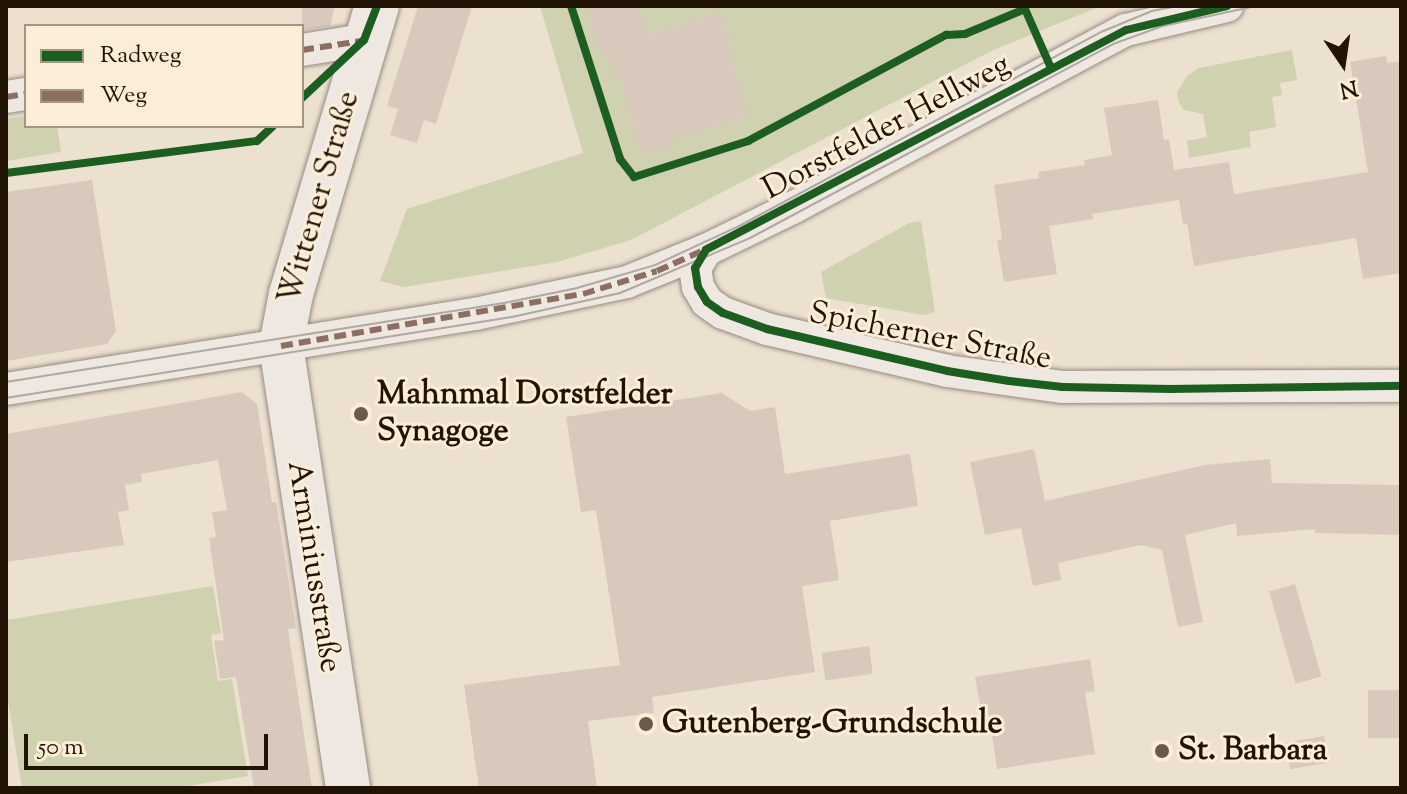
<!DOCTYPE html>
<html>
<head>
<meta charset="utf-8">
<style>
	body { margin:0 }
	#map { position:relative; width:1407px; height:794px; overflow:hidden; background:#ece0cf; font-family:"Sorts Mill Goudy",serif }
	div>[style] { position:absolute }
	.green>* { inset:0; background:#cfd1b1 }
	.building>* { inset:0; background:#d9c9bc; transform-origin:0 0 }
	.roads { filter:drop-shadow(0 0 2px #948b80) drop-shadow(0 0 2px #948b80) }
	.street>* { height:32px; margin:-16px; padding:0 16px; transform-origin:16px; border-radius:16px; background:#efe8e0 }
	.secondary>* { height:44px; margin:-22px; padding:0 22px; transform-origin:22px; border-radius:22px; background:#efe8e0 }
	.tram>* { height:2px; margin:-1px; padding:0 1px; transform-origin:1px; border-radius:1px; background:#b0a9a0 }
	.quiet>* { height:6px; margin-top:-3px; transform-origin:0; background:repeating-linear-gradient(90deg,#8d6e63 0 12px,transparent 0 18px) }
	.cycleway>* { height:8px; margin:-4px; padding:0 4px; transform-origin:4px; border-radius:4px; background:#1b5e20 }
	.dots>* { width:22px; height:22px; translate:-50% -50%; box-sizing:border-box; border:4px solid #fbedd7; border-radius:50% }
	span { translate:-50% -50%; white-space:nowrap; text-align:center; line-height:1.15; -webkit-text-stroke:6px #fbedd7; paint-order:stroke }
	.street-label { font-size:32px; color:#211404 }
	.poi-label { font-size:32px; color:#211404; font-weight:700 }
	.left { translate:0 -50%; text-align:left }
	.frame { position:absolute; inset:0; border:8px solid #211404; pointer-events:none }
	.legend { position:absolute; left:24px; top:24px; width:280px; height:104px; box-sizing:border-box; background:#fbedd7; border:2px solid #a49683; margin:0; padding:10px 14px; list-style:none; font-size:24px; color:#211404 }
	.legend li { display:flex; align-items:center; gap:16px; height:40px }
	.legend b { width:40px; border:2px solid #a49683 }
	.north { position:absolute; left:1303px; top:24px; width:80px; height:80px; -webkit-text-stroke:6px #fbedd7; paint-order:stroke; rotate:167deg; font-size:22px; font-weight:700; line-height:32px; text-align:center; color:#211404 }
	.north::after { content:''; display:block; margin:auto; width:28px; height:36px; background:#211404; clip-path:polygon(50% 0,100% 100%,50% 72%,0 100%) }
	.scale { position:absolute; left:24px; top:734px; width:244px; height:36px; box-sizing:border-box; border:4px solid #211404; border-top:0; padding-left:10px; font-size:24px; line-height:28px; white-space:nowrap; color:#211404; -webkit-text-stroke:6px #fbedd7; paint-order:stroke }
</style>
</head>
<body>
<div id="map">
	<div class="green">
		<div style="clip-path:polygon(540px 6px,1101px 6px,991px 51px,631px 240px,557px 262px,404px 287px,380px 281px,407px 209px,583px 153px)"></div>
		<div style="clip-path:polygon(1292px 50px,1297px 80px,1280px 83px,1282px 95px,1272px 97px,1276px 127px,1249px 132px,1251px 147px,1189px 158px,1187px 141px,1207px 137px,1203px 114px,1184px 110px,1179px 103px,1177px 93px,1187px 76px,1199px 68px)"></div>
		<div style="clip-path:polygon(26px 116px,26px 126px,57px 126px,61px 152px,6px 161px,6px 119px)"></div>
		<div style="clip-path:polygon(921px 221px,935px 312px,924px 315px,826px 298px,821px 272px,909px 223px)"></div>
		<div style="clip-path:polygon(213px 586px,221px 633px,211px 635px,218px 681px,232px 679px,248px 776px,175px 788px,22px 788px,6px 688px,6px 620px)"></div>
	</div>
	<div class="building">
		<div style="clip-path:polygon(302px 6px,335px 6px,330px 26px,302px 31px)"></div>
		<div style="clip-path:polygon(418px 6px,472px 6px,436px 124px,424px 120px,417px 143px,390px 135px,398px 109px,387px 106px)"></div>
		<div style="clip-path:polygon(587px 6px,639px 6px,647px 35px,718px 11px,731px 34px,728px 44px,748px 116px,671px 140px,672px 146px,642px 154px,621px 83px,617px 84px,609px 55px,602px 57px)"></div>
		<div style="clip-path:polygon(1386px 56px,1387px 63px,1401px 61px,1401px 273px,1363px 279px,1356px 238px,1194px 266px,1187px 223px,1183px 224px,1179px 200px,1092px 214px,1093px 219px,1049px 226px,1057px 274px,1004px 282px,997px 240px,1002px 239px,994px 185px,1039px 178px,1038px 172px,1085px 165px,1084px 160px,1112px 155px,1104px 108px,1158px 100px,1164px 140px,1169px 139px,1174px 170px,1229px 162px,1234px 194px,1368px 172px,1350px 62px)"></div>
		<div style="clip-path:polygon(92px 180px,116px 331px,107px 344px,6px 361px,6px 192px)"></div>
		<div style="clip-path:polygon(242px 392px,257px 404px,272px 502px,276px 502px,296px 628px,288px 629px,312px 788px,254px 788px,236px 677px,220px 679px,214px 641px,224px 640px,209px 538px,216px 537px,212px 512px,227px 510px,218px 460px,141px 474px,142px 482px,125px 485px,129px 510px,118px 512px,124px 545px,6px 562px,6px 434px)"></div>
		<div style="clip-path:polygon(722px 393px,750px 411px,775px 407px,785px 474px,910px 454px,918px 506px,830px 521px,839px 580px,802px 586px,815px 672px,652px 697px,654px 713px,588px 721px,597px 788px,479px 788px,464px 685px,620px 665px,596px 510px,581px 512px,566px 417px)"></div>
		<div style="clip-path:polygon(1034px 449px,1045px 501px,1205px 465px,1270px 459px,1272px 483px,1401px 485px,1401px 535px,1315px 533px,1315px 529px,1237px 536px,1236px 523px,1185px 535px,1203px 622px,1178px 627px,1162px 550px,1141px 545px,1058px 563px,1061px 580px,1033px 586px,1021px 528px,985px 535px,970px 462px)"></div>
		<div style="left:1295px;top:584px;width:96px;height:27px;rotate:74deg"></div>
		<div style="left:869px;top:646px;width:28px;height:48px;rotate:82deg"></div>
		<div style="clip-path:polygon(1090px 659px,1095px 691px,1085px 693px,1095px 754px,997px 769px,988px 708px,981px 710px,975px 677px)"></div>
		<div style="left:1401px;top:690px;width:48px;height:33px;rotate:90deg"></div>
		<div style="left:1324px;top:736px;width:27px;height:39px;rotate:80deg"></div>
	</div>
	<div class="roads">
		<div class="street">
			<div style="left:302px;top:50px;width:63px;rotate:-9.2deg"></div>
			<div style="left:6px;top:97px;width:20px;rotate:-9deg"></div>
			<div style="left:706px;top:250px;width:21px;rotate:121deg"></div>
			<div style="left:695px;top:268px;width:19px;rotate:81deg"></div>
			<div style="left:698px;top:287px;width:17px;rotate:59deg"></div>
			<div style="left:707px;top:302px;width:19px;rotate:35deg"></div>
			<div style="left:723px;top:313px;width:47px;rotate:20deg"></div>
			<div style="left:767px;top:329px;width:185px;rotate:13.1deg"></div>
			<div style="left:947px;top:371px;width:117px;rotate:7.9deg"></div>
			<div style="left:1063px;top:387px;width:338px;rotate:-0.2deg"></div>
			<div style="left:6px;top:389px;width:475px;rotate:-9.1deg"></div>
			<div style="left:475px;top:314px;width:155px;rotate:-11.9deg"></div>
			<div style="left:627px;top:282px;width:85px;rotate:-22.1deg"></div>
			<div style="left:706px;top:250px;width:96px;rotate:-26deg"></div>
			<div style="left:792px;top:208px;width:378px;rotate:-28.1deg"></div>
			<div style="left:1126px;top:30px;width:104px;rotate:-13.4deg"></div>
		</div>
		<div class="secondary">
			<div style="left:348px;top:788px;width:447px;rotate:-98.6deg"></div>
			<div style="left:281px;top:346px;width:53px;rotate:-79.1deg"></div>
			<div style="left:291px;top:294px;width:301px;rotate:-73.4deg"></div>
		</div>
	</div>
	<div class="tram">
		<div style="left:6px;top:382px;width:504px;rotate:-9.01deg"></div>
		<div style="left:504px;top:303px;width:75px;rotate:-11.6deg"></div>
		<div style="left:577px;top:288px;width:81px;rotate:-16.4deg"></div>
		<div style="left:655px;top:265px;width:93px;rotate:-24.9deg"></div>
		<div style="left:739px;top:226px;width:411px;rotate:-28.2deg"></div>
		<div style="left:1101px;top:32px;width:55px;rotate:-22.4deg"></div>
		<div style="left:1152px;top:11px;width:25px;rotate:-11deg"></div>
		<div style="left:6px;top:398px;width:512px;rotate:-9.09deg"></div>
		<div style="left:512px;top:317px;width:111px;rotate:-12.5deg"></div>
		<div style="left:620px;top:293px;width:141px;rotate:-22.9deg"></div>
		<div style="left:750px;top:238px;width:412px;rotate:-28.1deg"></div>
		<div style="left:1113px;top:44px;width:53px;rotate:-19.8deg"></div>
		<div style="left:1163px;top:26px;width:95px;rotate:-12.1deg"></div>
	</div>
	<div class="quiet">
		<div style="left:302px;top:50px;width:60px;rotate:-8.7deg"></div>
		<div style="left:6px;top:97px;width:20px;rotate:-9deg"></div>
		<div style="left:281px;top:346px;width:306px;rotate:-9.8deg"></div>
		<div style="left:583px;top:294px;width:77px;rotate:-17.3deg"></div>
		<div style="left:657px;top:271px;width:49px;rotate:-24deg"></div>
	</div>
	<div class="cycleway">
		<div style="left:571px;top:6px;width:161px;rotate:72.2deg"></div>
		<div style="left:620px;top:159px;width:23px;rotate:52deg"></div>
		<div style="left:634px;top:177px;width:120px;rotate:-17.5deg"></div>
		<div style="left:748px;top:141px;width:225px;rotate:-28.2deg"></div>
		<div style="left:946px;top:35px;width:19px;rotate:-3deg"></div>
		<div style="left:965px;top:34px;width:65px;rotate:-22.6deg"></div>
		<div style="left:1025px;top:9px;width:64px;rotate:66.2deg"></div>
		<div style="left:1227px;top:6px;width:104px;rotate:166.6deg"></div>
		<div style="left:1126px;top:30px;width:474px;rotate:152.4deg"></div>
		<div style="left:706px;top:250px;width:21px;rotate:121deg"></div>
		<div style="left:695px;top:268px;width:19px;rotate:81deg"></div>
		<div style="left:698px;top:287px;width:17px;rotate:59deg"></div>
		<div style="left:707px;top:302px;width:19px;rotate:35deg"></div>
		<div style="left:723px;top:313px;width:47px;rotate:20deg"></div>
		<div style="left:767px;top:329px;width:185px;rotate:13.1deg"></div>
		<div style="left:947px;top:371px;width:63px;rotate:9.2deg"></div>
		<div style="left:1009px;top:381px;width:54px;rotate:6.3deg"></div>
		<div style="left:1063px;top:387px;width:109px;rotate:1.1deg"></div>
		<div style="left:1172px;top:389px;width:229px;rotate:-0.8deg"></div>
		<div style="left:302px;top:98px;width:85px;rotate:-43.1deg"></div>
		<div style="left:364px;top:40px;width:36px;rotate:-69deg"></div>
		<div style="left:6px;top:173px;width:253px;rotate:-7.3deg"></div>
		<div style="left:257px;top:141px;width:22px;rotate:-43deg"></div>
	</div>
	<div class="dots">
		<div style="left:361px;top:414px;background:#685b4b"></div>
		<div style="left:646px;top:724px;background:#685b4b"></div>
		<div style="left:1162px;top:751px;background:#685b4b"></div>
	</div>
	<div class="street-label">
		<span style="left:887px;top:128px;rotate:-28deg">Dorstfelder Hellweg</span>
		<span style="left:320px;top:198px;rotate:-74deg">Wittener Straße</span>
		<span style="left:930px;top:337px;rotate:11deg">Spicherner Straße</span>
		<span style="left:313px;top:567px;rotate:81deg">Arminiusstraße</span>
	</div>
	<div class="poi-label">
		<span class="left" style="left:377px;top:414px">Mahnmal Dorstfelder<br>Synagoge</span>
		<span class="left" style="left:662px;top:724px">Gutenberg-Grundschule</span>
		<span class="left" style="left:1178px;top:751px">St. Barbara</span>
	</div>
	<div class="frame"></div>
	<ul class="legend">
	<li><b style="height:10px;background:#1b5e20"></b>Radweg</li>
	<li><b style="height:10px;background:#8d6e63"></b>Weg</li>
	</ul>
	<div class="north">N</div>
	<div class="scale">50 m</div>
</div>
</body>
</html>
